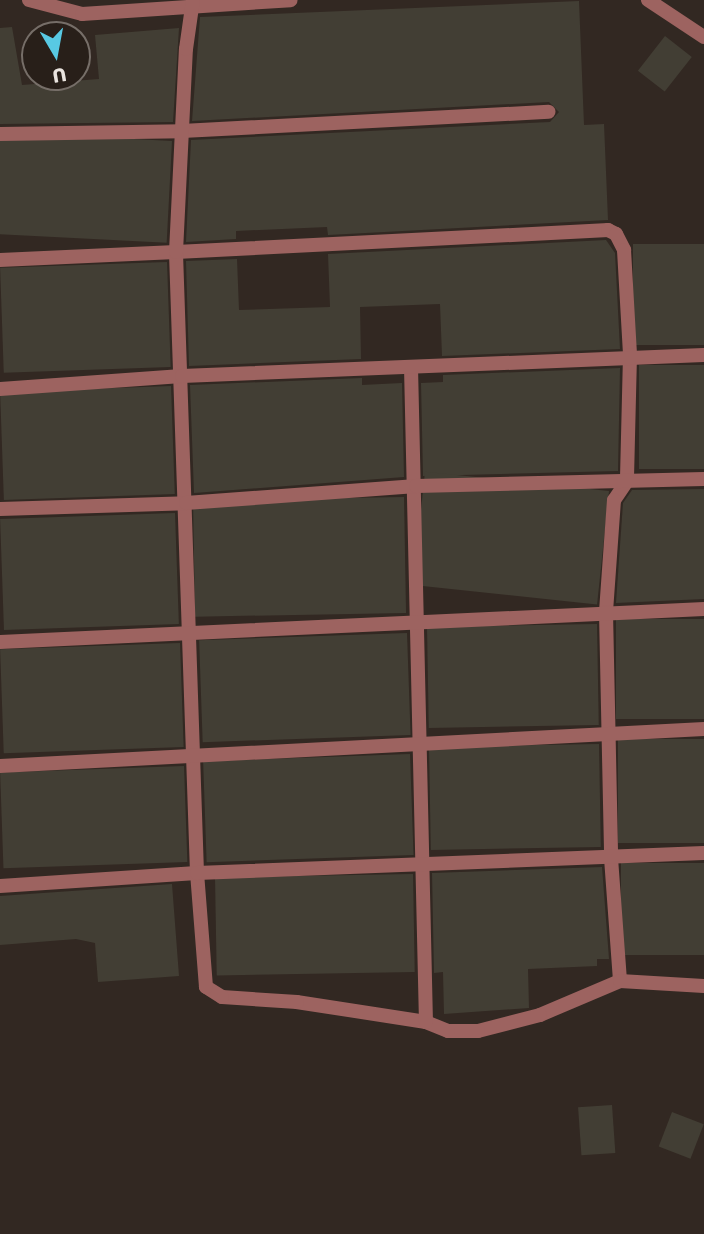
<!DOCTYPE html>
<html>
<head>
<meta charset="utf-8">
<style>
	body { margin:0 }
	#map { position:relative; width:704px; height:1234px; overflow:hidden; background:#322822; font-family:Rubik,sans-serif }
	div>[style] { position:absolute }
	.building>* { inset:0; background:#423e34; transform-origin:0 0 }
	.street>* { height:14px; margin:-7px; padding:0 7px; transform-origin:7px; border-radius:7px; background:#9d6360 }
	span { translate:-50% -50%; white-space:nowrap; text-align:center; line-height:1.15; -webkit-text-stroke:5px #281f19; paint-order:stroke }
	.north { position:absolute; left:21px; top:21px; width:70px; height:70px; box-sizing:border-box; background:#281f19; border:2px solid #766e68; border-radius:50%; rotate:170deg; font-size:19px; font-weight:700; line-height:28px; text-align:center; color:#eae4df }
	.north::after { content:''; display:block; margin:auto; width:24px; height:32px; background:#58c9e3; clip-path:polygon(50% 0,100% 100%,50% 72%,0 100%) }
</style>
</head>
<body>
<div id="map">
	<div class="building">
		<div style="clip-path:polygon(579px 1px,584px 125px,604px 124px,608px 220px,328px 235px,327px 227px,236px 231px,236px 239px,186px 242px,191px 140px,550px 122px,559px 112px,549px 102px,192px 121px,200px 17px)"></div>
		<div style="clip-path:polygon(12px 27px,22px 85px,99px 79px,95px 35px,179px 28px,173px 122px,0 124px,0 28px)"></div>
		<div style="left:665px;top:36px;width:34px;height:44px;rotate:38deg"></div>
		<div style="left:172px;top:141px;width:102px;height:172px;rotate:93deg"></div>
		<div style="clip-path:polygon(606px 240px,615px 253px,620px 349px,442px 356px,440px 304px,360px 307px,361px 359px,189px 366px,186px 261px,237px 259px,239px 310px,330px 307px,328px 254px)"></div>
		<div style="left:704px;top:244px;width:101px;height:71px;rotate:90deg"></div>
		<div style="left:167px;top:262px;width:105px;height:167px;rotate:88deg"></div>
		<div style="left:704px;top:365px;width:104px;height:65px;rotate:90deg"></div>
		<div style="clip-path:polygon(620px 368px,618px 471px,423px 476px,421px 383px,443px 382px,443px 375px)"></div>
		<div style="clip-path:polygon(362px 378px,362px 385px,402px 383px,404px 477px,194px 493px,190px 385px)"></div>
		<div style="left:171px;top:386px;width:108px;height:171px;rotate:88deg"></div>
		<div style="clip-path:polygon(704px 489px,704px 599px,616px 603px,623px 503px,632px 490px)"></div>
		<div style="left:609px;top:491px;width:114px;height:185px;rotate:96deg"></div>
		<div style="left:404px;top:497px;width:116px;height:211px;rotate:89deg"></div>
		<div style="left:175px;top:513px;width:111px;height:175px;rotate:88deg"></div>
		<div style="left:704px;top:619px;width:100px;height:88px;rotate:90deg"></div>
		<div style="left:597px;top:624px;width:101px;height:170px;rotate:89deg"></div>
		<div style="left:407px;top:633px;width:102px;height:208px;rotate:88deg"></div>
		<div style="left:180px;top:643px;width:104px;height:180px;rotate:88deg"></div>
		<div style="left:704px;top:739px;width:104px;height:86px;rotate:90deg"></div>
		<div style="left:599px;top:744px;width:103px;height:170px;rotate:89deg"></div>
		<div style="left:410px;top:754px;width:101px;height:207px;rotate:88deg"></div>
		<div style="left:184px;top:766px;width:96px;height:184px;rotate:88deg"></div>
		<div style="left:704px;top:863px;width:92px;height:83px;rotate:90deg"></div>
		<div style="clip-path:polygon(602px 867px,609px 959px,597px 959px,597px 966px,528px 969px,529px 1008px,444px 1014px,443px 972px,434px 973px,432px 873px)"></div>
		<div style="left:413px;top:874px;width:98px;height:198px;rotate:89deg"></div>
		<div style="clip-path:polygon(172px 884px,179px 976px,98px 982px,95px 943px,76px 939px,0 945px,0 896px)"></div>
		<div style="left:612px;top:1105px;width:48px;height:34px;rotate:86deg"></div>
		<div style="left:672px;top:1112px;width:34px;height:37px;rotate:21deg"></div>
	</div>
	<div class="street">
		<div style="left:29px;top:0;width:55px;rotate:14.8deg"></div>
		<div style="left:82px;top:14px;width:209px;rotate:-3.8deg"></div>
		<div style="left:648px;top:0;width:67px;rotate:33.5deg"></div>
		<div style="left:0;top:134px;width:182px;rotate:-0.9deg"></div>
		<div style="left:182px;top:131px;width:367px;rotate:-3deg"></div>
		<div style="left:0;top:260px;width:176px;rotate:-2.6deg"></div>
		<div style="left:176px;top:252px;width:433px;rotate:-2.9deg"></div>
		<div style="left:608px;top:230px;width:9px;rotate:27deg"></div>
		<div style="left:616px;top:234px;width:18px;rotate:63deg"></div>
		<div style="left:624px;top:250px;width:105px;rotate:86.7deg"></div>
		<div style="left:630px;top:355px;width:126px;rotate:91.4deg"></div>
		<div style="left:627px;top:481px;width:23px;rotate:124deg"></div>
		<div style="left:614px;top:500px;width:112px;rotate:94.1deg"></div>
		<div style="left:606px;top:612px;width:246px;rotate:88.8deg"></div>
		<div style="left:611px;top:858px;width:123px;rotate:85.8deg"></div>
		<div style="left:620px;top:981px;width:87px;rotate:157deg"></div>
		<div style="left:540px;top:1015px;width:64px;rotate:165.5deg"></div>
		<div style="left:478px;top:1031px;width:30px;rotate:180deg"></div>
		<div style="left:448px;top:1031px;width:24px;rotate:-158deg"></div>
		<div style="left:426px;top:1022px;width:131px;rotate:-171.2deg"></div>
		<div style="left:297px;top:1002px;width:75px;rotate:-176.2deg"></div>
		<div style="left:222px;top:997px;width:19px;rotate:-148deg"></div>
		<div style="left:206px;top:987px;width:114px;rotate:-94.5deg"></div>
		<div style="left:197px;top:873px;width:621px;rotate:-91.94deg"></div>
		<div style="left:176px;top:252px;width:203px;rotate:-87.2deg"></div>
		<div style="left:186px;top:49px;width:49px;rotate:-81.9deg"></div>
		<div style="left:411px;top:367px;width:655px;rotate:88.69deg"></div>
		<div style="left:0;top:389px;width:182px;rotate:-4.1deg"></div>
		<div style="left:182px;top:376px;width:522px;rotate:-2.3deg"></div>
		<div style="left:0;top:509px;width:186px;rotate:-1.8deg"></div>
		<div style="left:186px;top:503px;width:231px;rotate:-4.2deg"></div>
		<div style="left:416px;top:486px;width:288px;rotate:-1.4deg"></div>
		<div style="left:0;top:642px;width:705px;rotate:-2.68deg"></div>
		<div style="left:0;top:766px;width:705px;rotate:-3.01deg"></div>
		<div style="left:0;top:886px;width:197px;rotate:-3.8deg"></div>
		<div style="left:197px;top:873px;width:507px;rotate:-2.26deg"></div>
		<div style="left:620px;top:981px;width:84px;rotate:3.4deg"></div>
	</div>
	<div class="north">U</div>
</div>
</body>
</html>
